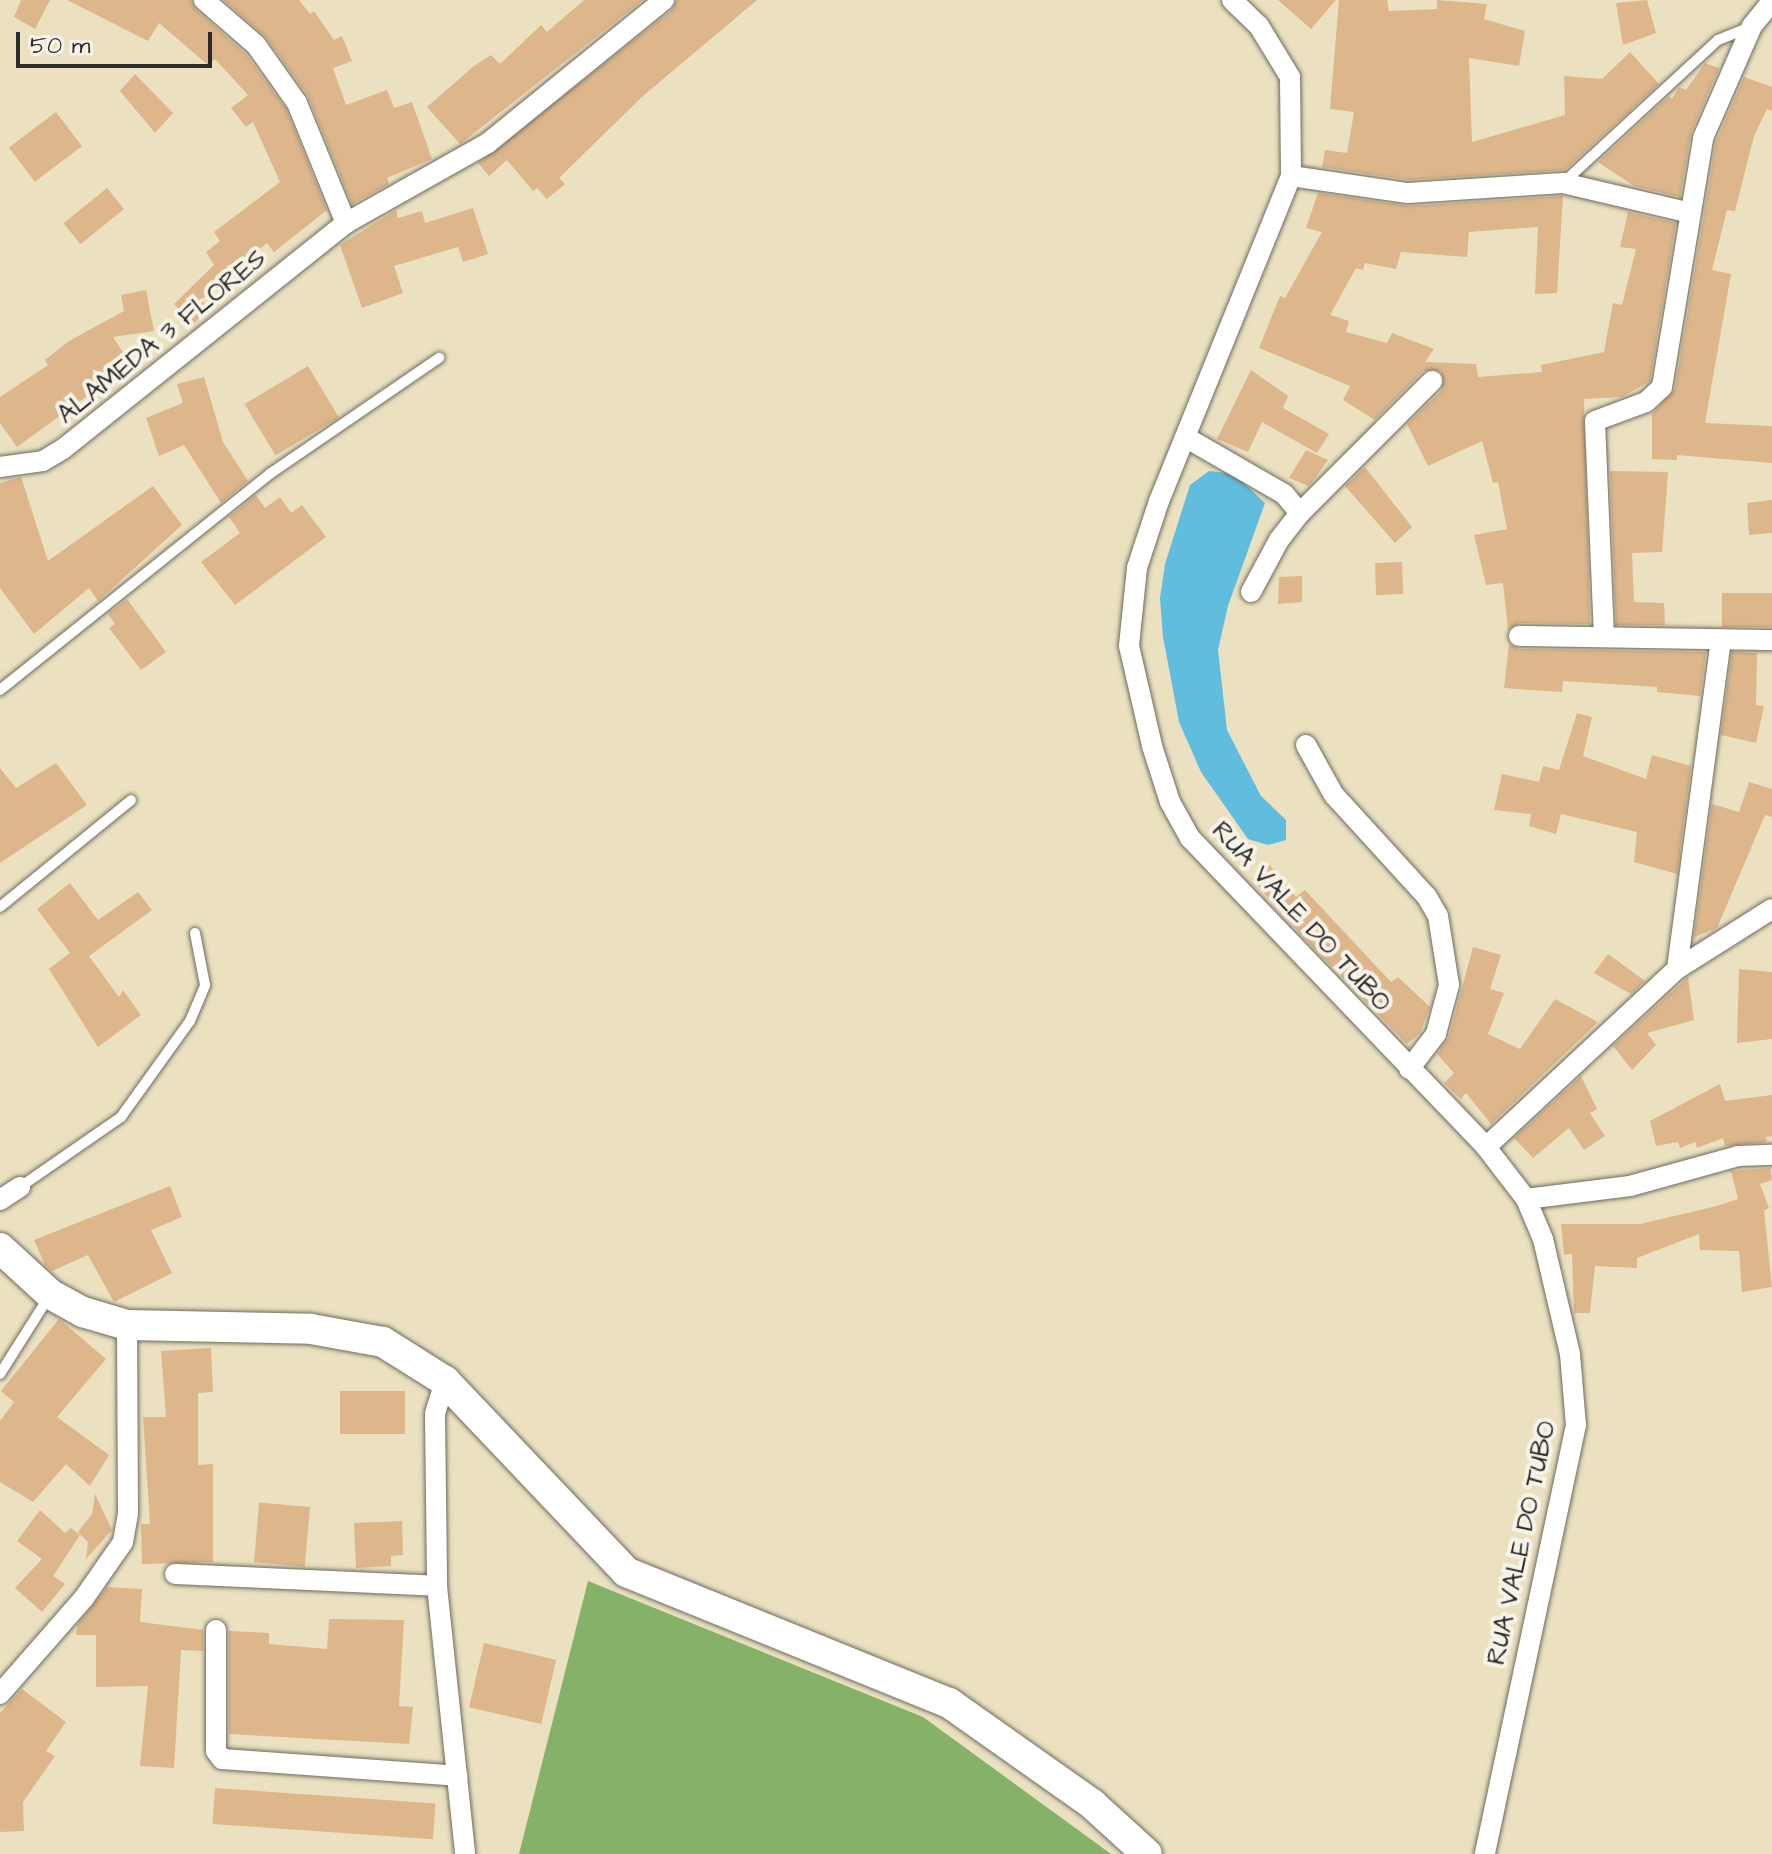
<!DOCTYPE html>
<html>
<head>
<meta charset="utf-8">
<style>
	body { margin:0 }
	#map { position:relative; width:1772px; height:1854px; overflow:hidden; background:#ebe1c0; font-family:"Architects Daughter",sans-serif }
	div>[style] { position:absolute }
	.forest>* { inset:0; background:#86b168 }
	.water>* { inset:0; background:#60bdde }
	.building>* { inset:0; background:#ddb68c; transform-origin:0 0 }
	.roads { filter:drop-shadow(0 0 2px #6e6b5f) drop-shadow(0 0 2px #6e6b5f) }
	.service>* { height:10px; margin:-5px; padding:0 5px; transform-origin:5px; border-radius:5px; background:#fff }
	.minor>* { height:20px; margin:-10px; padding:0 10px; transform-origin:10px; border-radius:10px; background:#fff }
	.secondary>* { height:30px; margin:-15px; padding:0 15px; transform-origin:15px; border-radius:15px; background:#fff }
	span { translate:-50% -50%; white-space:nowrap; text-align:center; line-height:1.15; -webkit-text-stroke:8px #f7f3e8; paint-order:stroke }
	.street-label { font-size:26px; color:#2b2b2b }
	.scale { position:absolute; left:16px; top:32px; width:196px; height:36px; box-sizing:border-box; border:4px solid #2b2b2b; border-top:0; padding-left:10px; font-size:24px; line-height:28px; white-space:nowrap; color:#2b2b2b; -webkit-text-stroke:6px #f7f3e8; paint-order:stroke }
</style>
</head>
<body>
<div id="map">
	<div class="forest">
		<div style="clip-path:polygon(588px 1581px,923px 1717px,1111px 1854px,519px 1854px)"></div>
	</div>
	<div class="water">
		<div style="clip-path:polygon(1209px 471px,1234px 474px,1265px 503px,1228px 606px,1218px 650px,1227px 730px,1261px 796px,1286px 820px,1286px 840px,1268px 845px,1248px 839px,1201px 772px,1179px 722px,1163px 637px,1160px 598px,1165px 564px,1190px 485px)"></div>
	</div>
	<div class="building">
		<div style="clip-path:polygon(21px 0,50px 0,35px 29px,14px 17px)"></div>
		<div style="clip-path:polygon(67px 0,191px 0,196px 10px,246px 54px,286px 109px,327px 210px,274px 252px,267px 243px,236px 268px,239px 271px,201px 300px,210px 309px,193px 324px,174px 304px,214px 265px,206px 252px,220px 241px,214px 232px,280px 182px,253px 122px,246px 127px,231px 108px,248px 95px,215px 59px,208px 65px,159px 23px,148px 41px)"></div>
		<div style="clip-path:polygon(224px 0,299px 0,310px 14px,314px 11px,334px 40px,342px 36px,352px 61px,333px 68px,346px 105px,387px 90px,394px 108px,412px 102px,432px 159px,387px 178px,389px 184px,352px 204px,308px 96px,266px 37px)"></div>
		<div style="clip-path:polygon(584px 0,643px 0,460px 144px,427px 107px,474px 66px,491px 55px,500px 64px,541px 25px,547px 32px)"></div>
		<div style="clip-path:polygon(677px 0,757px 0,643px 96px,559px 178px,565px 184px,547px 199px,537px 188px,533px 191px,507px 160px,489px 176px,478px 163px,672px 10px)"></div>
		<div style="clip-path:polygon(1278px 0,1336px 0,1311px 29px)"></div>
		<div style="clip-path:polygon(1339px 0,1387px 0,1389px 11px,1437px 9px,1437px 0,1487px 4px,1484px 19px,1525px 31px,1519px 66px,1469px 58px,1472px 142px,1565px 115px,1564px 76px,1602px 79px,1630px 52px,1659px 84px,1565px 170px,1409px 180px,1322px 167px,1325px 150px,1347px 153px,1354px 112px,1330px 109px)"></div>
		<div style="clip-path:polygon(1647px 0,1656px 33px,1623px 45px,1616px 3px)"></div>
		<div style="clip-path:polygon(1705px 63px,1719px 68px,1691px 133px,1680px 197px,1634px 186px,1598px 162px,1669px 96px,1672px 99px,1679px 87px,1686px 90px)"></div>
		<div style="clip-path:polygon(135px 74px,173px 113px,155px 133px,120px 91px)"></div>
		<div style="clip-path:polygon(1744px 77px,1772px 87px,1772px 111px,1767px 109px,1754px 136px,1735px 211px,1727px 210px,1712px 270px,1731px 274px,1705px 423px,1772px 426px,1772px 463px,1677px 455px,1677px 460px,1652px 459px,1652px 414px,1675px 389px,1716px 142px)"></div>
		<div style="left:56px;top:112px;width:43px;height:59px;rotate:53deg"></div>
		<div style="left:107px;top:188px;width:27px;height:56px;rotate:51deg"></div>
		<div style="clip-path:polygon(1318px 193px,1409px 206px,1563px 196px,1557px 293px,1535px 294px,1538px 227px,1469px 232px,1467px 257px,1401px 252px,1396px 269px,1365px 263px,1363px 270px,1356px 268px,1330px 315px,1349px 321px,1346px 332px,1387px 343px,1392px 333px,1434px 349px,1425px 362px,1476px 364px,1478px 377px,1542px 372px,1541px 365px,1604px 352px,1613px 303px,1622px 305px,1636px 249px,1620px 247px,1628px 212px,1676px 223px,1650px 381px,1622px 397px,1584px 399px,1590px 624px,1519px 623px,1508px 630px,1503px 583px,1486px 585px,1474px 535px,1507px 529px,1498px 482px,1493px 483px,1482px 441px,1428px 466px,1407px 424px,1442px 390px,1441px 371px,1423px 371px,1375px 420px,1343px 400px,1350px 386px,1259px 348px,1280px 296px,1285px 298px,1322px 232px,1306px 228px)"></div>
		<div style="clip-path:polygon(473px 208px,488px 254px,463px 262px,458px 247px,394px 266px,403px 293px,362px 308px,340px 245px,396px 210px,398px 218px,422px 211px,425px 223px)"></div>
		<div style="clip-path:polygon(146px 290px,154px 331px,113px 337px,131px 364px,17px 447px,0 423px,0 397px,48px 365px,45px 360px,69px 341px,124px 311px,121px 295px)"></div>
		<div style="left:308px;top:366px;width:60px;height:74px;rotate:59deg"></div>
		<div style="clip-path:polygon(1251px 370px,1288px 396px,1283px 408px,1329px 434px,1317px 453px,1262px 422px,1248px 452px,1217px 439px)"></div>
		<div style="clip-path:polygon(204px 377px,223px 442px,248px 481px,221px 503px,184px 445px,159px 456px,146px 418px,183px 403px,177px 384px)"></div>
		<div style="clip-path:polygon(1306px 450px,1328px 460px,1309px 486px,1289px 478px)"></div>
		<div style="clip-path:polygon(1365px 467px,1412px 527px,1395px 543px,1345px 486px)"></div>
		<div style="clip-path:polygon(1610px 471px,1668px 472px,1662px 552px,1632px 553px,1634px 602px,1664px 603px,1665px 625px,1616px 625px)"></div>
		<div style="clip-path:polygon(21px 477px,48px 561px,153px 486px,182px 525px,98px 601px,89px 588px,34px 634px,0 588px,0 483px)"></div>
		<div style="clip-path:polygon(256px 495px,265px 508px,280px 497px,291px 513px,302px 505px,326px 537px,235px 605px,201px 562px,240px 533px,229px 517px)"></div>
		<div style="clip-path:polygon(1772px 500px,1772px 533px,1749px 535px,1747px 503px)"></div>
		<div style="left:1402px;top:562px;width:32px;height:27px;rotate:88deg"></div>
		<div style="clip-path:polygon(1302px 576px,1302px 602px,1278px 604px,1279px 577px)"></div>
		<div style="left:1772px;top:593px;width:34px;height:50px;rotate:90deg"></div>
		<div style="clip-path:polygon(127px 599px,166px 652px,141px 670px,109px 628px,115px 624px,108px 614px)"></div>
		<div style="clip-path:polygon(1509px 644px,1519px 649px,1706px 652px,1700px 696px,1657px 692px,1657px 687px,1563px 681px,1562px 692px,1504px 688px)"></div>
		<div style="clip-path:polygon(1732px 652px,1757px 653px,1756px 705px,1764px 706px,1756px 743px,1721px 735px)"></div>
		<div style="clip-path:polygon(1577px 713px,1592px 717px,1583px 756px,1646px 779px,1652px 755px,1691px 766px,1677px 874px,1634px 862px,1637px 832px,1561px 814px,1556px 834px,1529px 826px,1531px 814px,1494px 810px,1502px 774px,1539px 782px,1543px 766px,1559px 770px)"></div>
		<div style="clip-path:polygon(56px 763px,87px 805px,0 863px,0 768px,16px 788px)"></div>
		<div style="clip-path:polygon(1749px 782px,1772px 789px,1772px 817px,1765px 815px,1717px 928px,1694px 937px,1712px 804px,1739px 812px)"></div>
		<div style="clip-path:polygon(1269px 864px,1296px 897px,1305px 890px,1391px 982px,1398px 977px,1430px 1007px,1420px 1033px,1407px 1044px,1304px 938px,1252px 879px)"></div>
		<div style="clip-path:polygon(70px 883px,98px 920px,138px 892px,152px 910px,89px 956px,119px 997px,123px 990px,141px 1015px,98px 1047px,49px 969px,70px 953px,37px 909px)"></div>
		<div style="clip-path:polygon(1473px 947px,1501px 955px,1490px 989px,1504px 993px,1488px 1034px,1520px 1049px,1555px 999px,1598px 1022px,1491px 1124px,1466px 1093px,1461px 1099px,1444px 1083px,1454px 1073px,1437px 1054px,1449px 1037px)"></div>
		<div style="clip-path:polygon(1608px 954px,1645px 981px,1631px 994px,1594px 973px)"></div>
		<div style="clip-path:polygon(1739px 969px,1772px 972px,1772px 1039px,1737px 1043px)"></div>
		<div style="clip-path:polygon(1688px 977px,1694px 1020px,1647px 1033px,1656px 1045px,1632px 1070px,1613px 1046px)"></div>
		<div style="clip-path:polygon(1581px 1076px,1597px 1109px,1590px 1113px,1605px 1136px,1584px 1150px,1569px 1128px,1533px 1158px,1514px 1138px)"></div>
		<div style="clip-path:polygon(1720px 1084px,1725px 1101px,1772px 1095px,1772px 1136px,1766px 1137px,1767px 1142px,1725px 1146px,1723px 1138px,1697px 1148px,1695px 1142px,1680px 1148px,1678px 1142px,1656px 1146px,1650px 1121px)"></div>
		<div style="clip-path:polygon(1770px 1168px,1772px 1180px,1760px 1184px,1769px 1208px,1764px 1210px,1772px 1287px,1742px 1292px,1739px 1251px,1700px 1250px,1699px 1234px,1637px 1258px,1637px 1268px,1595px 1266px,1590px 1313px,1574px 1313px,1572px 1254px,1564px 1255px,1561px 1224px,1640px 1224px,1717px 1206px,1738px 1199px,1731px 1171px)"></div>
		<div style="clip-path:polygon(170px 1186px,182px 1217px,151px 1230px,172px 1273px,114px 1302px,88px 1255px,52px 1271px,45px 1265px,34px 1240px)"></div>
		<div style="clip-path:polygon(59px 1319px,106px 1359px,57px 1417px,109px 1455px,90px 1486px,66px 1464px,33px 1502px,0 1482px,0 1421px,14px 1402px,1px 1391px)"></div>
		<div style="clip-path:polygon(211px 1348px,213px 1392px,198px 1393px,198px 1465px,213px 1464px,213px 1562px,142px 1564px,141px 1524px,150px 1524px,143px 1417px,166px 1417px,161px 1351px)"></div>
		<div style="left:340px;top:1391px;width:65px;height:43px"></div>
		<div style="clip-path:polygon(95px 1494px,112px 1530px,86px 1559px,88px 1542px,78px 1532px,92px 1514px)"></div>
		<div style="left:310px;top:1507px;width:60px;height:51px;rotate:95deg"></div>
		<div style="clip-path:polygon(40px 1510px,65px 1533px,71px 1528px,80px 1535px,53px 1576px,65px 1584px,42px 1612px,15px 1588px,42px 1559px,17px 1541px)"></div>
		<div style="clip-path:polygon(402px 1521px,403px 1555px,391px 1556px,391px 1566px,356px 1568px,354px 1523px)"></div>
		<div style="clip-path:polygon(107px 1587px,142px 1589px,140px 1622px,203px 1630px,203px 1651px,181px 1650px,174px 1768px,140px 1766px,148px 1686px,96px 1687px,96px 1635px,76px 1635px,77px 1625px)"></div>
		<div style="clip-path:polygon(329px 1619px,404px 1620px,399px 1706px,413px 1707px,409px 1744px,229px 1734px,229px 1631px,269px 1633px,269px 1644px,327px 1649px)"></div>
		<div style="left:484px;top:1643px;width:74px;height:66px;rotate:13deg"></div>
		<div style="clip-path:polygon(22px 1689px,66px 1722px,46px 1751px,55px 1756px,23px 1802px,24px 1831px,0 1832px,0 1713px)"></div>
		<div style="left:215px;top:1788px;width:221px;height:36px;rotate:4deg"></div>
	</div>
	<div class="roads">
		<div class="service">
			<div style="left:1563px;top:183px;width:211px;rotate:-42.7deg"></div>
			<div style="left:1718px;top:40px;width:35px;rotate:-22deg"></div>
			<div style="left:0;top:690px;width:347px;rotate:-38.7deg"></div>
			<div style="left:271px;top:473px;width:204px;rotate:-34.4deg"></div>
			<div style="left:0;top:907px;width:169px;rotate:-39.2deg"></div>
			<div style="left:20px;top:1187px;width:123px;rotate:-34.7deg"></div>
			<div style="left:121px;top:1117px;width:118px;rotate:-54.3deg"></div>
			<div style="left:190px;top:1021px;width:39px;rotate:-67deg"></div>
			<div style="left:205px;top:985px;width:53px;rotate:-100.9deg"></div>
			<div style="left:0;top:1374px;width:80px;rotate:-57.7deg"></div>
		</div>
		<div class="minor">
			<div style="left:204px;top:0;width:69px;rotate:40.9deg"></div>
			<div style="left:256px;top:45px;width:71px;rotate:54.7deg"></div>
			<div style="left:297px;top:103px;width:130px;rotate:67.8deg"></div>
			<div style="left:346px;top:223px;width:163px;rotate:-29.4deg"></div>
			<div style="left:488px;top:143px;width:227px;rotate:-39.1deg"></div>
			<div style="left:1232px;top:0;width:37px;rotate:44deg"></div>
			<div style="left:1259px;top:26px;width:60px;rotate:58.7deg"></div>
			<div style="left:1290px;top:77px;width:99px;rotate:89.4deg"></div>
			<div style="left:1291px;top:176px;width:351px;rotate:112.1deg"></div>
			<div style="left:1159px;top:501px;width:71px;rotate:108.2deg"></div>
			<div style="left:1137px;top:568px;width:78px;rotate:95.9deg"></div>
			<div style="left:1129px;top:646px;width:103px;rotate:77deg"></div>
			<div style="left:1152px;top:746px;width:59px;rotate:72.2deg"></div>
			<div style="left:1170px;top:802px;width:41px;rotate:60.9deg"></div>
			<div style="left:1190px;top:838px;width:428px;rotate:46.2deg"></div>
			<div style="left:1486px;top:1147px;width:66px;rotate:52.4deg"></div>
			<div style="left:1526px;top:1199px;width:43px;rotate:67deg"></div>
			<div style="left:1543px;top:1239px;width:118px;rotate:76.8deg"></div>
			<div style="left:1570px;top:1354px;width:71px;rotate:85.2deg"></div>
			<div style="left:1576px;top:1425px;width:439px;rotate:102deg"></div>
			<div style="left:1291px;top:176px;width:118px;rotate:8.3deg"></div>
			<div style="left:1408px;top:193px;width:155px;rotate:-3.7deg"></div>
			<div style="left:1563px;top:183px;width:127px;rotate:13.2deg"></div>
			<div style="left:1185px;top:437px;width:114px;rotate:29.9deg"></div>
			<div style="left:1284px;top:494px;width:25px;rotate:50deg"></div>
			<div style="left:0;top:467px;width:43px;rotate:-7.9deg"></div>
			<div style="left:43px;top:461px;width:23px;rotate:-31deg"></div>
			<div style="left:63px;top:449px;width:362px;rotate:-38.6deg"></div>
			<div style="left:1251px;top:592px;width:59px;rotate:-61.7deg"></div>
			<div style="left:1279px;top:540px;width:34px;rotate:-52deg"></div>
			<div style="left:1300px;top:513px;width:187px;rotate:-45deg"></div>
			<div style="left:1519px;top:636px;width:253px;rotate:0.9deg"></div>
			<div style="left:1604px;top:637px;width:216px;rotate:-92.4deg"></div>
			<div style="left:1595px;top:421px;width:54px;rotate:-20.4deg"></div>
			<div style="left:1646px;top:402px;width:22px;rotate:-43deg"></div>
			<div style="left:1662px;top:387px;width:252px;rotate:-80.6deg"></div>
			<div style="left:1703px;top:138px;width:122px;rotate:-66.4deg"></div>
			<div style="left:1752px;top:26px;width:32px;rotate:-51deg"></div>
			<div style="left:1306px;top:745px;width:57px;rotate:60.8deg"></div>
			<div style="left:1334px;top:795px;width:138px;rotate:47.6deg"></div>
			<div style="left:1427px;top:897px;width:22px;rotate:60deg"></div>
			<div style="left:1438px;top:916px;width:70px;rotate:80.9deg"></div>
			<div style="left:1449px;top:985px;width:51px;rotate:104.9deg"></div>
			<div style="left:1436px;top:1034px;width:44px;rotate:127.6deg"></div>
			<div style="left:1677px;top:969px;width:332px;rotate:-82.4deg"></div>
			<div style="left:1486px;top:1147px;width:261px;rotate:-43deg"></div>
			<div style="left:1677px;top:969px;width:112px;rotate:-32.3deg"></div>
			<div style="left:1526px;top:1199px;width:105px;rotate:-7.1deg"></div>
			<div style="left:1630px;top:1186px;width:112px;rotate:-15.5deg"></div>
			<div style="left:1738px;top:1156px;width:34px;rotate:-2deg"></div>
			<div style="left:0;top:1200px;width:24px;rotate:-33deg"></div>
			<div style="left:445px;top:1381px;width:34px;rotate:107deg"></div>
			<div style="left:435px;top:1414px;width:172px;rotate:89.3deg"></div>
			<div style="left:437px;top:1586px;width:269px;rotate:84deg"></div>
			<div style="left:175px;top:1574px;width:262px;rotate:2.6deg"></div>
			<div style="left:216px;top:1630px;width:121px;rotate:90deg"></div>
			<div style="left:216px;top:1751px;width:10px;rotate:53deg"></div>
			<div style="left:222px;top:1759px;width:236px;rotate:4.1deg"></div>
			<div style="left:0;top:1694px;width:128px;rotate:-48.8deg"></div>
			<div style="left:84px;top:1598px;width:68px;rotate:-55.1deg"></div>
			<div style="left:123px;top:1542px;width:29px;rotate:-80deg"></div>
			<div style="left:128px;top:1513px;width:188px;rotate:-90.3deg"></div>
		</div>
		<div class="secondary">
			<div style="left:0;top:1248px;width:68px;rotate:42.6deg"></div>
			<div style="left:50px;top:1294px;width:38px;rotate:29deg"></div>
			<div style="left:83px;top:1312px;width:46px;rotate:16.5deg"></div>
			<div style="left:127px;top:1325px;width:184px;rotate:1.2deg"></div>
			<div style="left:311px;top:1329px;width:73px;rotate:10.2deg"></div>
			<div style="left:383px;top:1342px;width:73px;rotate:32.2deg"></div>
			<div style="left:445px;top:1381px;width:263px;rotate:46.5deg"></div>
			<div style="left:626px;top:1572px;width:349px;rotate:22.1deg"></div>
			<div style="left:949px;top:1703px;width:175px;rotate:35.2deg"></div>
			<div style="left:1092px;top:1804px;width:74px;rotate:42.3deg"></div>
		</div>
	</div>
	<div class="street-label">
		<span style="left:162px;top:337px;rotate:-39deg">ALAMEDA 3 FLORES</span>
		<span style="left:1301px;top:917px;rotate:47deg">RUA VALE DO TUBO</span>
		<span style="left:1522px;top:1543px;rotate:-78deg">RUA VALE DO TUBO</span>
	</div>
	<div class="scale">50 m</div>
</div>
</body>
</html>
